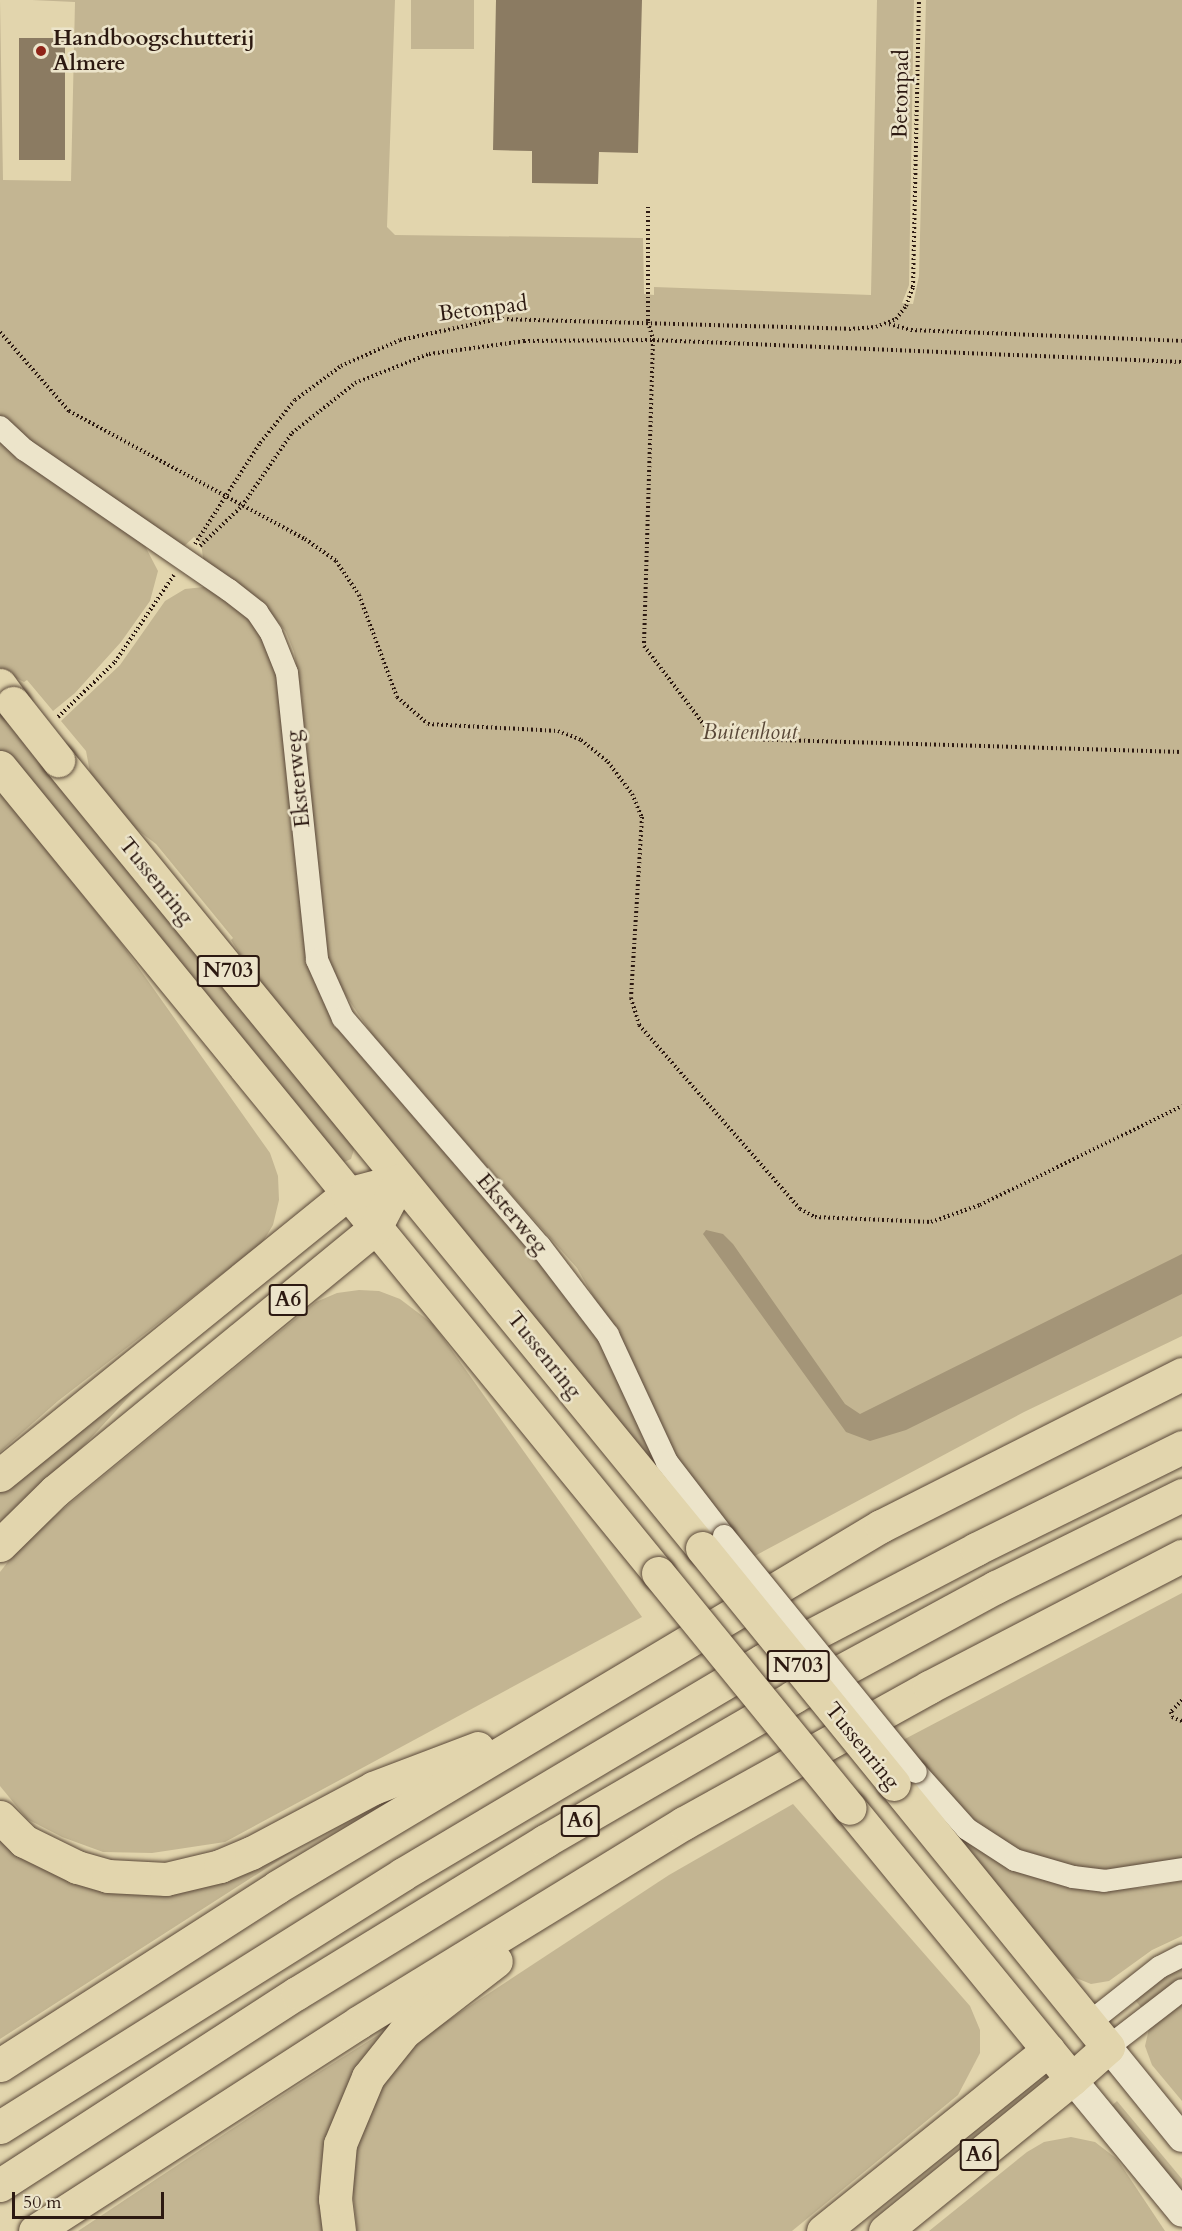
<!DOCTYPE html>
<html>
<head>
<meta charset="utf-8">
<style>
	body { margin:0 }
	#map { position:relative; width:1182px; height:2231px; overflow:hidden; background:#e2d5ad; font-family:Cardo,serif }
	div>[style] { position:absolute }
	.green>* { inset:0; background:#c3b592; transform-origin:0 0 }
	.water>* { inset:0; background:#a49578 }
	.building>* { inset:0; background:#8b7b62; transform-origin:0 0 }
	.path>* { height:4px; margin-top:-2px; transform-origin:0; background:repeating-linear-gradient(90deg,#2c1911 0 1.5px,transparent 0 4.5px) }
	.roads { filter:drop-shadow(0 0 2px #5a4838) drop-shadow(0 0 2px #5a4838) }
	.minor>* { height:22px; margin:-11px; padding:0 11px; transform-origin:11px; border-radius:11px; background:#ece4ca }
	.tertiary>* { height:28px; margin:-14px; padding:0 14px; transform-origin:14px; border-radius:14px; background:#ece4ca }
	.trunk>* { height:33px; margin:-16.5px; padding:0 16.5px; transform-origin:16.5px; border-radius:16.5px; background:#e2d5ad }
	.motorway>* { height:33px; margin:-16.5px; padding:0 16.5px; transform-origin:16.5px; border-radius:16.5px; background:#e2d5ad }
	.bridges { filter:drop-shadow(0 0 2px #5a4838) drop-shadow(0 0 2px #5a4838) }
	.minor-bridge>* { height:22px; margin:-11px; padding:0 11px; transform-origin:11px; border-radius:11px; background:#ece4ca }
	.trunk-bridge>* { height:33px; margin:-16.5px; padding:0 16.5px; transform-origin:16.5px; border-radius:16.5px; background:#e2d5ad }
	.dots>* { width:16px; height:16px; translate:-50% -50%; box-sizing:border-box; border:3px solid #ece4ca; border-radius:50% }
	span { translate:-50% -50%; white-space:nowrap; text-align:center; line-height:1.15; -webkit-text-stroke:5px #ece4ca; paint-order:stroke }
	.shield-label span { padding:2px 4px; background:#ece4ca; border:2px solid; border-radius:4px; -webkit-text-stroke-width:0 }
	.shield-label { font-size:21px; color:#2c1911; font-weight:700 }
	.poi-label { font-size:22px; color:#2c1911; font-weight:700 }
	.left { translate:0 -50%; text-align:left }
	.street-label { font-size:22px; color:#2c1911 }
	.park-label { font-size:22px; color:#594838; font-style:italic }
	.scale { position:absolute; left:12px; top:2192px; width:152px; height:27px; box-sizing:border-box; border:3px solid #2c1911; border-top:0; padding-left:8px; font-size:18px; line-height:21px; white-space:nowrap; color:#2c1911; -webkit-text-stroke:4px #ece4ca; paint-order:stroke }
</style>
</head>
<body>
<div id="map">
	<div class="green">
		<div style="clip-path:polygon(0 0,3px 180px,71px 181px,75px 2px,32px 0,395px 0,387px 227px,395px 235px,643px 238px,644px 294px,654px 295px,654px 287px,871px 295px,877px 0,914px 0,909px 285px,902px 303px,913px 304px,919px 276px,926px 0,1182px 0,1182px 1336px,1024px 1412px,751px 1558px,672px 1453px,616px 1336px,577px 1268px,382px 1049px,334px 978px,327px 959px,312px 842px,302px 698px,294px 652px,286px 632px,267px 608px,204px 565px,201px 543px,194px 537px,181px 549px,69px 476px,0 417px)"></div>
		<div style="left:411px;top:0;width:63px;height:49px"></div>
		<div style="clip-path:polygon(0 438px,145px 546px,158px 571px,150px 601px,121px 642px,75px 693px,53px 711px,27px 680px,24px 682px,0 670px)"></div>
		<div style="clip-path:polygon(204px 587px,217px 591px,244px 613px,269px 646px,277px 680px,314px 973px,543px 1261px,595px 1334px,667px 1480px,262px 990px,231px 940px,233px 938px,156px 844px,123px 819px,92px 783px,86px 751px,61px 721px,120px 665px,165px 601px,185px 589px)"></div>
		<div style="clip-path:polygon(0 713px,355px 1146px,351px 1159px,342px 1163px,0 753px)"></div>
		<div style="clip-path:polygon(0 792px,119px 940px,270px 1153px,278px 1176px,279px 1200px,273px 1225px,262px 1243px,58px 1401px,0 1452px)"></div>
		<div style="clip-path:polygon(359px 1290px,379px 1291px,400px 1299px,433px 1324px,642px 1617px,225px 1842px,152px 1853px,103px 1852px,62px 1837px,27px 1819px,0 1786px,0 1572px,24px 1541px,316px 1302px,337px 1293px)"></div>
		<div style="clip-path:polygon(139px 1386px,76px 1454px,0 1529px,0 1487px)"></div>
		<div style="clip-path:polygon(1182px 1593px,1182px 1862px,1117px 1871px,1052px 1864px,1015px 1849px,977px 1825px,903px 1740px)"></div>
		<div style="clip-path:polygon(793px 1804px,970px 2006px,980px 2030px,980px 2053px,958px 2095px,792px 2231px,357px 2231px,351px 2173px,360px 2131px,382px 2084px,403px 2057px,427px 2034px,669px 1875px)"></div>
		<div style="clip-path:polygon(951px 1826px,1085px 1889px,1142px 1888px,1182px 1881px,1182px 1936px,1152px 1950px,1109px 1981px,1091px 1984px,1076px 1978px,1057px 1963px)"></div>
		<div style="clip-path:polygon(0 1835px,71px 1881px,118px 1894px,169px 1894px,301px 1846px,0 2039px)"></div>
		<div style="clip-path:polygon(1182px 1963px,1182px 1981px,1143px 2010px,1132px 1996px)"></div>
		<div style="clip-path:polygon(1182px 1998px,1182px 2101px,1152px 2065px,1145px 2046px,1149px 2029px)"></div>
		<div style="clip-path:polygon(394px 2025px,330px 2231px,78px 2231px,289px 2091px)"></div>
		<div style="clip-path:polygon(1117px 2101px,1182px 2179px,1182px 2198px,1109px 2108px)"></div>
		<div style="clip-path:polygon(1071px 2137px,1095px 2142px,1117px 2159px,1165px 2231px,929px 2231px,1027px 2152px,1044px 2142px)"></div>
	</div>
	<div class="water">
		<div style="clip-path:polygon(706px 1230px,723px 1234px,733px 1244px,845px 1404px,860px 1414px,1182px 1254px,1182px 1294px,906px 1430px,870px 1441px,846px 1432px,703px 1234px)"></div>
	</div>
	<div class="building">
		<div style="clip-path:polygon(496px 0,642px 0,638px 153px,599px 152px,598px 184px,532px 183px,532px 151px,493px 150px)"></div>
		<div style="left:19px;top:38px;width:46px;height:122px"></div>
	</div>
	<div class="path">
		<div style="left:648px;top:207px;width:115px;rotate:90deg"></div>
		<div style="left:648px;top:322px;width:19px;rotate:74deg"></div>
		<div style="left:653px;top:340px;width:306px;rotate:91.7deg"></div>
		<div style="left:644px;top:646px;width:116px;rotate:52.7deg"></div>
		<div style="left:714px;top:738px;width:468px;rotate:1.7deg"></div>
		<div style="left:889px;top:324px;width:23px;rotate:15deg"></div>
		<div style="left:911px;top:330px;width:271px;rotate:2.3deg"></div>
		<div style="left:0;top:332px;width:105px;rotate:48.9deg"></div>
		<div style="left:69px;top:411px;width:268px;rotate:28.5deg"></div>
		<div style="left:305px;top:539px;width:38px;rotate:35deg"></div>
		<div style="left:336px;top:561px;width:41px;rotate:55.9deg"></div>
		<div style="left:359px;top:595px;width:109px;rotate:69.6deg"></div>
		<div style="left:397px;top:697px;width:41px;rotate:41.1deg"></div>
		<div style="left:428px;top:724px;width:130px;rotate:3.1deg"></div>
		<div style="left:558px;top:731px;width:25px;rotate:21deg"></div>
		<div style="left:581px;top:740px;width:35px;rotate:39deg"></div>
		<div style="left:608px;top:762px;width:40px;rotate:53deg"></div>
		<div style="left:632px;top:794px;width:25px;rotate:67deg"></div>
		<div style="left:642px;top:817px;width:181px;rotate:93.5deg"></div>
		<div style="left:631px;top:998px;width:28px;rotate:73deg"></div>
		<div style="left:639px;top:1025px;width:244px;rotate:48.8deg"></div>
		<div style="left:800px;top:1209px;width:17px;rotate:28deg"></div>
		<div style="left:815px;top:1217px;width:116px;rotate:2.5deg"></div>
		<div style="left:931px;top:1222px;width:52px;rotate:-19.1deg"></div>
		<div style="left:980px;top:1205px;width:225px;rotate:-26.1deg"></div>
		<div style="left:195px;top:544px;width:120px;rotate:-57.2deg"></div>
		<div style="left:260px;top:443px;width:55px;rotate:-50.9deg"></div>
		<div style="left:295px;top:400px;width:57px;rotate:-36.5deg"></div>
		<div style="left:341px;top:366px;width:64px;rotate:-23.8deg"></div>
		<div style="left:400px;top:340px;width:100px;rotate:-12.1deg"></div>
		<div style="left:498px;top:319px;width:351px;rotate:1.6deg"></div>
		<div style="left:849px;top:329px;width:27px;rotate:-4deg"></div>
		<div style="left:876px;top:327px;width:22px;rotate:-22deg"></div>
		<div style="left:896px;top:319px;width:16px;rotate:-52deg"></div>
		<div style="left:906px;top:306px;width:20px;rotate:-70deg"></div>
		<div style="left:913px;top:287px;width:287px;rotate:-88.8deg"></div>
		<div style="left:200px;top:546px;width:58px;rotate:-43.6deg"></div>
		<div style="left:242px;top:506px;width:88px;rotate:-55.6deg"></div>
		<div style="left:292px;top:433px;width:80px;rotate:-38.4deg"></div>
		<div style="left:355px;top:383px;width:79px;rotate:-21.4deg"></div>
		<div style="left:429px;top:354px;width:96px;rotate:-7.8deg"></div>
		<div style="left:524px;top:341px;width:129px;rotate:-0.4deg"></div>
		<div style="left:653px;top:340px;width:529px;rotate:2.38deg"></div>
		<div style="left:58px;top:717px;width:79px;rotate:-44deg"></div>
		<div style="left:115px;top:662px;width:105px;rotate:-55.9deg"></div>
		<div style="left:1182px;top:1700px;width:16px;rotate:133deg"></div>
		<div style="left:1171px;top:1712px;width:5px;rotate:79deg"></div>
		<div style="left:1172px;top:1717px;width:11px;rotate:22deg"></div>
	</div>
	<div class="roads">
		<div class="minor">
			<div style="left:0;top:427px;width:34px;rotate:43deg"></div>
			<div style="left:25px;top:450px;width:247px;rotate:34.5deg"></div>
			<div style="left:229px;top:590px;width:36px;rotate:38deg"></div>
			<div style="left:257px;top:612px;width:25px;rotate:56deg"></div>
			<div style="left:271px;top:633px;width:43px;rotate:68.2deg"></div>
			<div style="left:287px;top:673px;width:289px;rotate:84deg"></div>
			<div style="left:317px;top:960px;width:64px;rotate:65.9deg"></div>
			<div style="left:343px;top:1018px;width:301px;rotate:49.2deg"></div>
			<div style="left:540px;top:1246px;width:112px;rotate:52.6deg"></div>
			<div style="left:608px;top:1335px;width:140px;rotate:65.1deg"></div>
			<div style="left:667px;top:1462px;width:93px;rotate:52.4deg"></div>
			<div style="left:916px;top:1772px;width:76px;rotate:48.2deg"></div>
			<div style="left:967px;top:1829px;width:57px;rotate:32.9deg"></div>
			<div style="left:1015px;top:1860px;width:60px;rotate:16.3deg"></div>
			<div style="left:1073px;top:1877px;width:31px;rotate:7deg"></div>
			<div style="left:1104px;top:1881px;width:79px;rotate:-8.7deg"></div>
			<div style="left:1089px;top:2023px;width:90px;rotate:-38.3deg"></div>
			<div style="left:1160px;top:1967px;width:25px;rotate:-27deg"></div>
			<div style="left:1108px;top:2047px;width:93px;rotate:-37.6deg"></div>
		</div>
		<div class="tertiary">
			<div style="left:1108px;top:2047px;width:117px;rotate:50.9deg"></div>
			<div style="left:1072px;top:2079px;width:173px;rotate:50.6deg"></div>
		</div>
		<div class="trunk">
			<div style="left:0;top:685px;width:22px;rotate:54deg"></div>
			<div style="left:58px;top:760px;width:1018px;rotate:50.74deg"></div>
			<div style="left:0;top:767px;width:1040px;rotate:50.77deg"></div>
			<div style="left:850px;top:1808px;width:350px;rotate:50.7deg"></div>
			<div style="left:1072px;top:2079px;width:48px;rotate:-41.6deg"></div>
			<div style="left:1108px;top:2047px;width:339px;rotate:-129.1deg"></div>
		</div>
		<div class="motorway">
			<div style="left:0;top:1475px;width:447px;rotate:-39deg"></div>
			<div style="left:347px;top:1194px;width:55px;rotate:-14.8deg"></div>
			<div style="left:0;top:1545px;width:77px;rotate:-44.5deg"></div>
			<div style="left:55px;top:1491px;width:414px;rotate:-39.4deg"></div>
			<div style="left:375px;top:1228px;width:54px;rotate:-62.5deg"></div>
			<div style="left:0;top:1817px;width:34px;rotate:45deg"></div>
			<div style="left:24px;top:1841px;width:59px;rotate:26.1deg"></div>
			<div style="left:77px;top:1867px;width:32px;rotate:16deg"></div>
			<div style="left:108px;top:1876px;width:58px;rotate:3deg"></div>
			<div style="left:166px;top:1879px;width:56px;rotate:-13.5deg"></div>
			<div style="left:220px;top:1866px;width:34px;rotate:-23deg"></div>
			<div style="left:251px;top:1853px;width:138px;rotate:-28deg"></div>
			<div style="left:373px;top:1788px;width:112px;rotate:-20.9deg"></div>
			<div style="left:0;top:2065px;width:329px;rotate:-32.7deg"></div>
			<div style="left:277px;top:1887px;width:704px;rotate:-30.87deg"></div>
			<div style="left:881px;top:1526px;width:337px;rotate:-26.8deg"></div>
			<div style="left:0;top:2127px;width:476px;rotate:-32.1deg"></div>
			<div style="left:403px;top:1874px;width:420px;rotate:-30.7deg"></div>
			<div style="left:764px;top:1660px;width:239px;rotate:-27.6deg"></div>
			<div style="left:976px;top:1549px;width:230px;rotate:-26.3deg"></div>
			<div style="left:0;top:2185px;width:354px;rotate:-32.9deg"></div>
			<div style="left:297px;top:1993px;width:291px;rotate:-31.5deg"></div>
			<div style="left:545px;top:1841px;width:287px;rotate:-30.1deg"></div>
			<div style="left:793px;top:1697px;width:231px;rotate:-28.5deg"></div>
			<div style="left:996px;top:1587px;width:208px;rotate:-26.3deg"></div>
			<div style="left:35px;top:2231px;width:386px;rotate:-32.8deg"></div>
			<div style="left:359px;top:2022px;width:381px;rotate:-31.5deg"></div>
			<div style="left:684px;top:1823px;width:280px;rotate:-29deg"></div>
			<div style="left:929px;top:1687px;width:285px;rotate:-27.4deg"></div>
			<div style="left:339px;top:2231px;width:32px;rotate:-97deg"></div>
			<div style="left:335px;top:2199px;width:55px;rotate:-84.8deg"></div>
			<div style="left:340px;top:2144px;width:73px;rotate:-67.3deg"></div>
			<div style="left:368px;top:2077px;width:58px;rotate:-51.3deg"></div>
			<div style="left:404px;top:2032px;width:116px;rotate:-37.7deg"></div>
			<div style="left:823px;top:2231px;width:289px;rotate:-38.8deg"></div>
			<div style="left:885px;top:2231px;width:241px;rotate:-39.1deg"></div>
		</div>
	</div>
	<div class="bridges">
		<div class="minor-bridge">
			<div style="left:724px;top:1536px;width:304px;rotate:50.9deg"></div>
		</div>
		<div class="trunk-bridge">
			<div style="left:13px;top:703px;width:73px;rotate:51.7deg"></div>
			<div style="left:702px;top:1548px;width:304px;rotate:50.9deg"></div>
			<div style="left:658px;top:1573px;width:303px;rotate:50.8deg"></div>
		</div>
	</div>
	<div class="dots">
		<div style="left:41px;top:51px;background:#8f2418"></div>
	</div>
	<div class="shield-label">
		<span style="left:228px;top:971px">N703</span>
		<span style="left:288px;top:1300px">A6</span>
		<span style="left:798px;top:1666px">N703</span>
		<span style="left:580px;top:1821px">A6</span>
		<span style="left:979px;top:2155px">A6</span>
	</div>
	<div class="poi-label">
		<span class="left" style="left:53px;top:51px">Handboogschutterij<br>Almere</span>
	</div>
	<div class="street-label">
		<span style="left:901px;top:94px;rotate:-89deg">Betonpad</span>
		<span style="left:483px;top:309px;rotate:-7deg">Betonpad</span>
		<span style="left:298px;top:779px;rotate:-96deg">Eksterweg</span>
		<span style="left:156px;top:881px;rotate:51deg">Tussenring</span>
		<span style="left:512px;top:1214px;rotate:50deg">Eksterweg</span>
		<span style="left:544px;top:1355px;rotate:51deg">Tussenring</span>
		<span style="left:862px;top:1746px;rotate:51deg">Tussenring</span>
	</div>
	<div class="park-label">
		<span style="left:750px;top:733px">Buitenhout</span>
	</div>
	<div class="scale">50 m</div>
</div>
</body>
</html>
